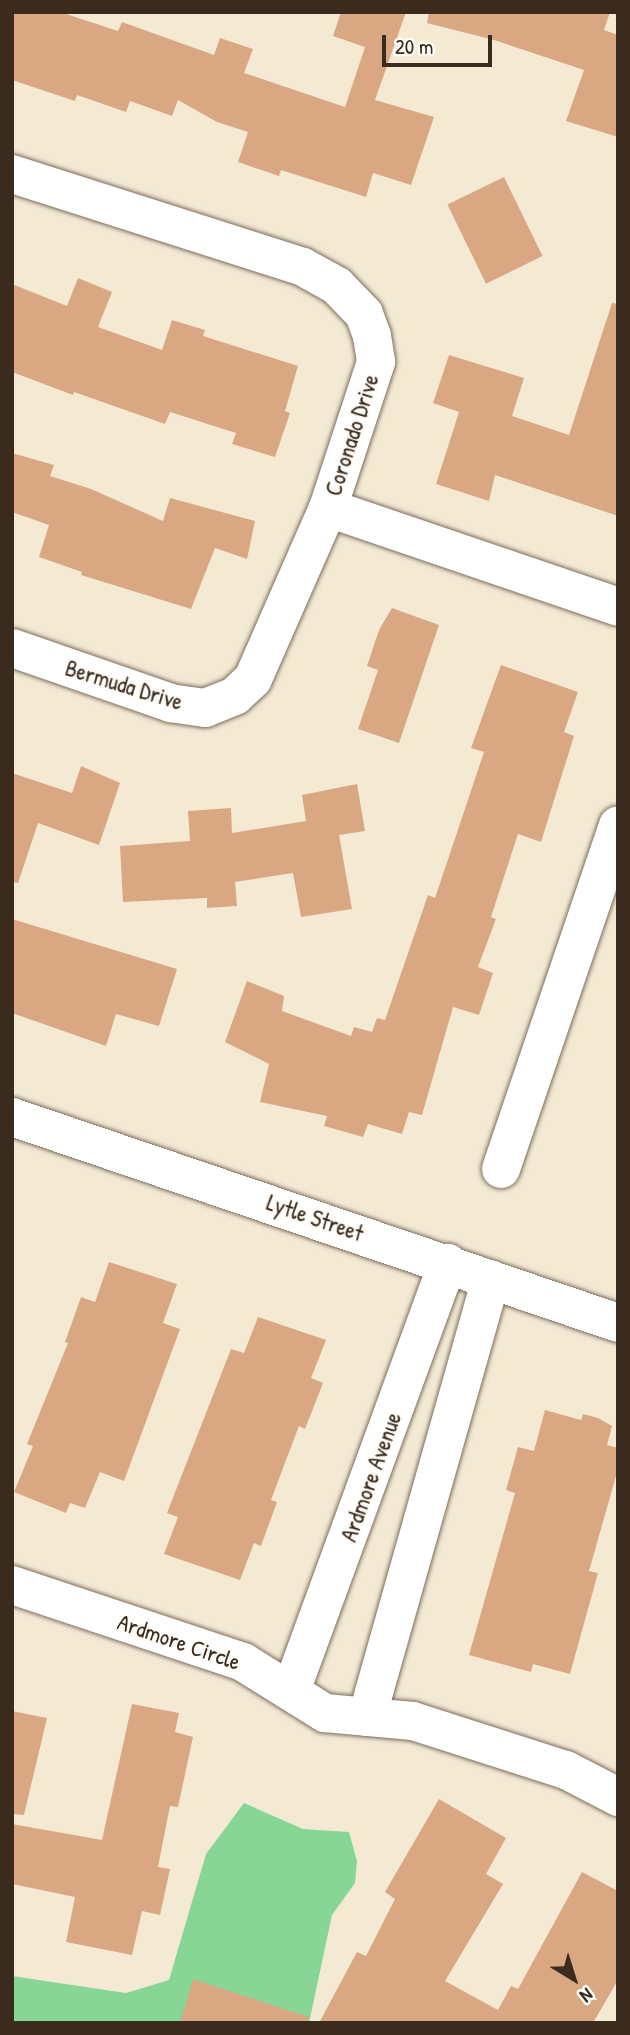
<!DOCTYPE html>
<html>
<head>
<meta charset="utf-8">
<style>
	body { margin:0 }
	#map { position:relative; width:630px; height:2035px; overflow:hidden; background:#f4ead4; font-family:"Patrick Hand",sans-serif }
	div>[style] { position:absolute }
	.green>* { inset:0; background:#87d695 }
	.building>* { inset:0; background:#d9a883; transform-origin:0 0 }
	.roads { filter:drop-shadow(0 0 2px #7c6d5e) drop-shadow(0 0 2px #7c6d5e) }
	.minor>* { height:38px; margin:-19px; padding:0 19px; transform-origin:19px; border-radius:19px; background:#fff }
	span { translate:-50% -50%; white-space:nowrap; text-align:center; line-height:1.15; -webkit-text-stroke:5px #fdfcf7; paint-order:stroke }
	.street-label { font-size:23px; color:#3b2a1e }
	.frame { position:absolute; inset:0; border:14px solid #3b2a1e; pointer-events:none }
	.north { position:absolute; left:539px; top:1944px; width:70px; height:70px; -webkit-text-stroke:5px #fdfcf7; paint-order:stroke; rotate:142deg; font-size:19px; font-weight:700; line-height:28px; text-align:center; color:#3b2a1e }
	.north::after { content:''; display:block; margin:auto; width:24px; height:32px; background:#3b2a1e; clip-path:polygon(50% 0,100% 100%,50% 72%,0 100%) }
	.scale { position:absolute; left:382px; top:35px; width:110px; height:32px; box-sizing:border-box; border:4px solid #3b2a1e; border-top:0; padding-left:9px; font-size:21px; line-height:24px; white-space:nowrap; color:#3b2a1e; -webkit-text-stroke:5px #fdfcf7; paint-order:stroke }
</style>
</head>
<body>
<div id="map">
	<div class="green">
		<div style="clip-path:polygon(244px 1803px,303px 1829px,349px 1832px,357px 1861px,355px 1883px,332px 1915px,309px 2023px,12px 2023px,12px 1976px,126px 1993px,169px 1980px,206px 1854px)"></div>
	</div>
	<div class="building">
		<div style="clip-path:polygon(12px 12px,60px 12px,118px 31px,122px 22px,214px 55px,220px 38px,253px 49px,244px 73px,345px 107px,365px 47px,333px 36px,341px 12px,406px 12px,375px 100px,434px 117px,411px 185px,373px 173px,366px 197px,281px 170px,279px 176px,238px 162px,248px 132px,217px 122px,178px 100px,172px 116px,130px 101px,126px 112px,77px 95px,75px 101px,12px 80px)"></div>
		<div style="clip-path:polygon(429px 12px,610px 12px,604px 30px,618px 35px,618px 137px,566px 121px,584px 70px,494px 40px,427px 23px)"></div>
		<div style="left:504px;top:177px;width:88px;height:63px;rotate:64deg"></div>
		<div style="clip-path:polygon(78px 278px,112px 292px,98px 327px,162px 350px,172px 320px,205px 330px,203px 336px,298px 366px,285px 411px,290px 413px,275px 457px,232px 444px,236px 433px,170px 412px,165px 424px,74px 392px,73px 395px,12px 372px,12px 284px,67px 306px)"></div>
		<div style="clip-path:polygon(612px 303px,618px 304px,618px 516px,495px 475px,489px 501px,436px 484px,459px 412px,433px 403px,449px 355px,524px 378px,512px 416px,569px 435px)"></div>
		<div style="clip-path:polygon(12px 453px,54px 465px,50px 476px,91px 489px,163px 521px,170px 498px,255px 521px,247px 559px,215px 548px,191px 609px,81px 575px,82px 572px,39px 557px,49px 525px,12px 512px)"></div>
		<div style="clip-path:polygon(392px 608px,439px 625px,399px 743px,358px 729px,378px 670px,367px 666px,379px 630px)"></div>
		<div style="clip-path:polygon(501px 665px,578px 692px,564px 732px,574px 736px,541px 842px,518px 834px,491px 917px,496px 919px,478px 967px,493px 973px,479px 1015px,453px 1007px,422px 1115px,409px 1112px,402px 1134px,368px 1124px,363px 1137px,324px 1126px,327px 1116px,260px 1102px,269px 1064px,225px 1042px,247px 981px,284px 996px,282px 1011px,351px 1036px,354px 1027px,372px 1032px,377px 1018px,385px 1020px,428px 895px,435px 898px,484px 752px,471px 748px)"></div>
		<div style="clip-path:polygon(81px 766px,120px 783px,99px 845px,38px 823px,18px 883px,12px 882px,12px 773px,72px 793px)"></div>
		<div style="clip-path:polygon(357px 784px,365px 831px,339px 835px,352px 909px,301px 917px,293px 873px,235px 882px,237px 906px,207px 908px,207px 898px,123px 902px,120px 846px,190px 841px,188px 811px,231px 808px,232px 833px,306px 821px,302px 795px)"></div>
		<div style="clip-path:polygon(12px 919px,177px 969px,159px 1026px,116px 1014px,106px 1046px,12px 1013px)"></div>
		<div style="clip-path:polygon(109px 1262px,177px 1284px,163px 1323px,180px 1329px,124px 1481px,100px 1472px,85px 1508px,70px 1503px,66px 1513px,14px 1492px,33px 1446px,27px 1444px,68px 1343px,65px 1342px,81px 1297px,95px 1302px)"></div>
		<div style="clip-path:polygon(258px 1317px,326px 1340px,311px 1378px,323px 1383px,305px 1429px,299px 1426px,271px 1500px,277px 1502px,261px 1546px,254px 1543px,240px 1580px,164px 1554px,178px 1517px,167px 1513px,231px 1349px,244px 1353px)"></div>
		<div style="clip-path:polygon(545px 1410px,581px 1420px,583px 1414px,598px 1418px,612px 1426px,607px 1445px,618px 1448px,618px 1469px,589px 1571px,598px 1573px,570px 1674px,533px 1664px,531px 1672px,469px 1655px,515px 1493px,506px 1490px,518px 1447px,534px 1451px)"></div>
		<div style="clip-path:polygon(132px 1704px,179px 1713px,175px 1732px,193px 1737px,178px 1807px,170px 1806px,158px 1867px,170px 1869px,160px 1915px,142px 1911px,132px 1955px,66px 1942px,75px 1897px,12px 1884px,12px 1824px,102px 1840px)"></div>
		<div style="clip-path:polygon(12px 1711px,47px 1718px,24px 1815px,12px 1814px)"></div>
		<div style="clip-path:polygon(439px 1799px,506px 1838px,486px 1874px,503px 1884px,445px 1981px,498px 2010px,511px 1986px,518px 1989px,582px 1872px,618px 1891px,618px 1980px,593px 2023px,319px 2023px,357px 1952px,366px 1956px,395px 1899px,385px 1892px)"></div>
		<div style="clip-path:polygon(193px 1979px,309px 2017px,308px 2023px,180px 2023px)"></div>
	</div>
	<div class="roads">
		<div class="minor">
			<div style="left:12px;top:174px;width:305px;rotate:17.7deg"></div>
			<div style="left:303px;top:267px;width:39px;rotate:29deg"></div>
			<div style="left:337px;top:286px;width:39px;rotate:46deg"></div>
			<div style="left:364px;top:314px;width:23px;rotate:70deg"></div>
			<div style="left:372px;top:336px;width:26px;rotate:81deg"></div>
			<div style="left:376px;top:362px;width:154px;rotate:108.2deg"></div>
			<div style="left:328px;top:508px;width:187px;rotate:113.7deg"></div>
			<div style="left:253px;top:679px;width:25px;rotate:137deg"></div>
			<div style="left:235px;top:696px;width:32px;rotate:158deg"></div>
			<div style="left:205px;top:708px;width:34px;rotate:-172deg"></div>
			<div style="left:171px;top:703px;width:168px;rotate:-160.9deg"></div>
			<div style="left:328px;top:508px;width:306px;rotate:18.8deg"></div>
			<div style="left:12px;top:1117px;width:640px;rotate:18.77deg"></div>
			<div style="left:501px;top:1169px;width:363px;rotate:-71.2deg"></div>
			<div style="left:12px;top:1585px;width:243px;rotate:18.4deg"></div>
			<div style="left:243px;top:1662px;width:97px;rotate:31.9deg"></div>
			<div style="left:325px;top:1713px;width:88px;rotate:5.2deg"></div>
			<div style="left:413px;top:1721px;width:161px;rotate:17.8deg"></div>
			<div style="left:566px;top:1770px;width:59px;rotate:27.4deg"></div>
			<div style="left:291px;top:1691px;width:456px;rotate:-69.9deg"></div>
			<div style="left:367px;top:1717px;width:455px;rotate:-74.2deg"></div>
		</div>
	</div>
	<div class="street-label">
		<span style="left:352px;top:435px;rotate:-72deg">Coronado Drive</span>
		<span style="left:124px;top:685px;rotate:17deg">Bermuda Drive</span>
		<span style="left:315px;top:1218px;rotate:19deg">Lytle Street</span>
		<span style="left:371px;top:1477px;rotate:-70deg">Ardmore Avenue</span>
		<span style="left:179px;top:1642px;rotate:19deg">Ardmore Circle</span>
	</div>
	<div class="frame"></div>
	<div class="north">N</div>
	<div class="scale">20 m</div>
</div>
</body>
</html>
